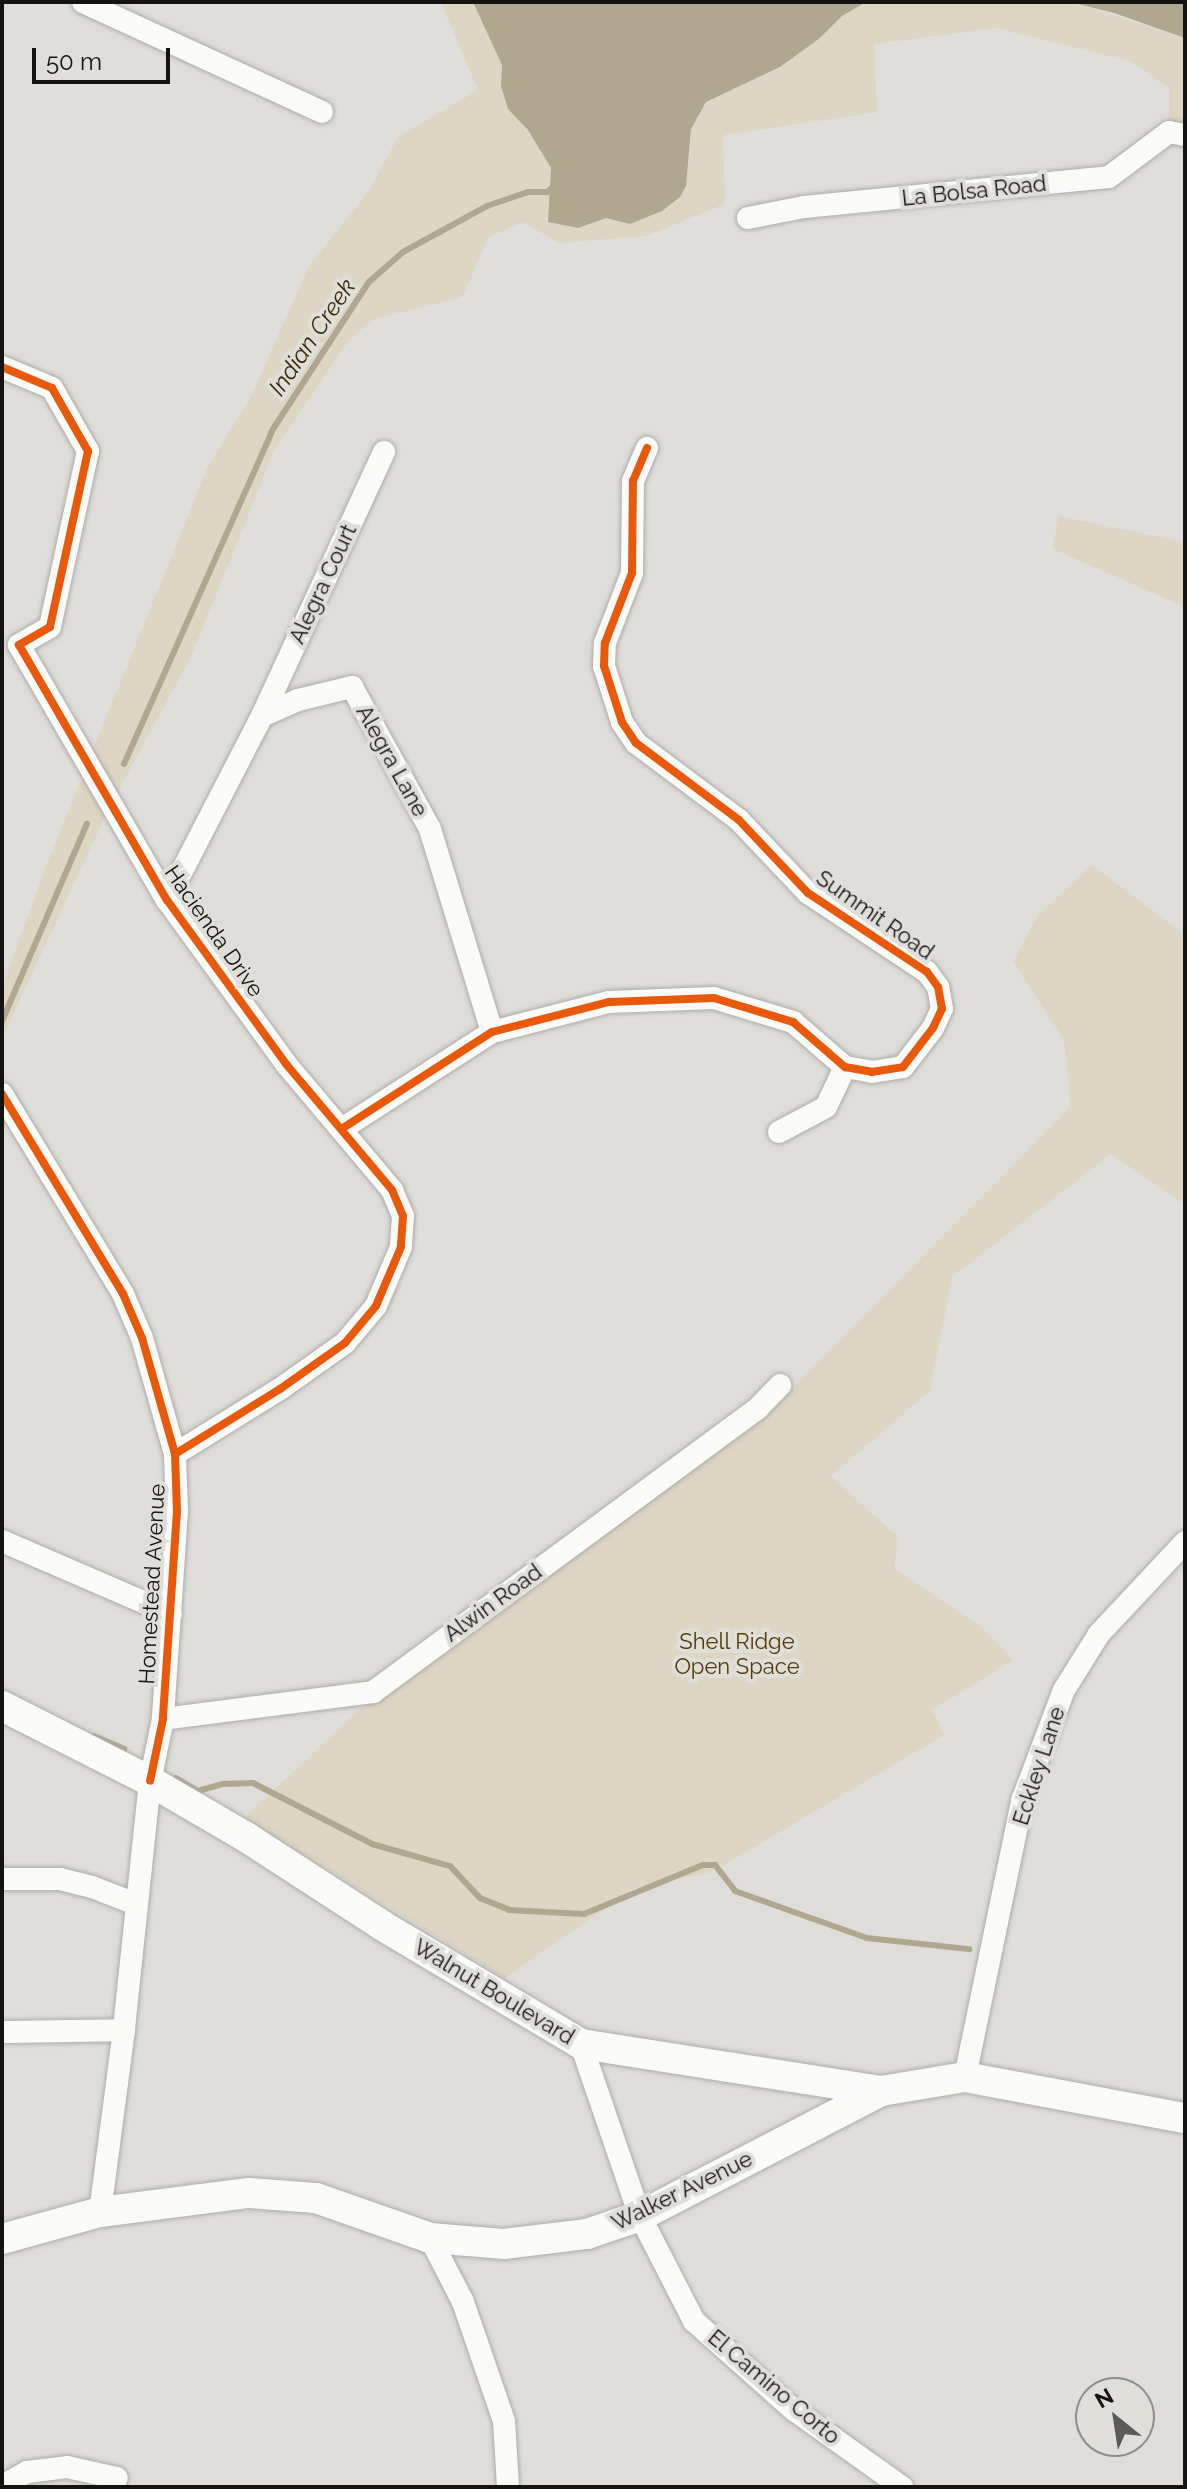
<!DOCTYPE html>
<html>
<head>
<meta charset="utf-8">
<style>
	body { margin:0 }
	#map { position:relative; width:1187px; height:2489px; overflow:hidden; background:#dfddda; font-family:Raleway,sans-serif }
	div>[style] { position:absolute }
	.green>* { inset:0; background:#ded5c2 }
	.water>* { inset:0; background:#b1a68e }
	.stream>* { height:6px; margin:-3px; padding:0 3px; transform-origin:3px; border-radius:3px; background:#b1a68e }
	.roads { filter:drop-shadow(0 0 2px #aeacaa) drop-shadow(0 0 2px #aeacaa) }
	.street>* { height:22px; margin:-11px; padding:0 11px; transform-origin:11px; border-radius:11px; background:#fafaf9 }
	.secondary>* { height:30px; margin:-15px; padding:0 15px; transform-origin:15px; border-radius:15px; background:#fafaf9 }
	.cycleway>* { height:8px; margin:-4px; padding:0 4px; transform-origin:4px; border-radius:4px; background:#e8590c }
	span { translate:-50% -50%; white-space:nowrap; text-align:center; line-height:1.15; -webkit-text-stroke:8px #e0ded9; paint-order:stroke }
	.street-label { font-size:22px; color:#141311 }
	.park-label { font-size:22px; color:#533c00 }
	.water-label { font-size:24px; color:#3b2a00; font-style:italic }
	.frame { position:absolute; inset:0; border:4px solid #141311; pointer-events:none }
	.north { position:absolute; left:1075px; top:2377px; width:80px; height:80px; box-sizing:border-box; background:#e0ded9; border:2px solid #8e8d89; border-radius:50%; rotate:330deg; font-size:22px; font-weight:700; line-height:32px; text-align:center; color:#141311 }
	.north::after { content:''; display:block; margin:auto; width:28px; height:36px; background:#5b5a57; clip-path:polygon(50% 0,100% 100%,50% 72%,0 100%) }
	.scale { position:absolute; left:32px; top:48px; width:138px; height:36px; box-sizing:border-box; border:4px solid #141311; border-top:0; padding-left:10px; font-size:24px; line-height:28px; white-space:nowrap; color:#141311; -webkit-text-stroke:6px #e0ded9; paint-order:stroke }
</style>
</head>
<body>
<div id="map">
	<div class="green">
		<div style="clip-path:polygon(441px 2px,473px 2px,477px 8px,502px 65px,501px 86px,508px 109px,528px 130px,551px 168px,548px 222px,578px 228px,606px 218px,630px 224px,662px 211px,680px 197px,690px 155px,691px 129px,707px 102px,780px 67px,820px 38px,842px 16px,866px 2px,1070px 2px,1185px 38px,1185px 135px,1169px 132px,1169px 88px,1130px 61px,996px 28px,874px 44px,877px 112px,723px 135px,725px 204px,646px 236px,558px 243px,524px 222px,488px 237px,463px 297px,374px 319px,349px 340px,274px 451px,192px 655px,111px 804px,2px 1038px,2px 988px,45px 869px,208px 466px,250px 399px,309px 266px,369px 191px,398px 137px,478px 90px)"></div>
		<div style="clip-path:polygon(1058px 516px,1185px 542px,1185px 607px,1053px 549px)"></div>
		<div style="clip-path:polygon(1092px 865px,1185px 935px,1185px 1204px,1111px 1154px,952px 1277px,930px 1391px,831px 1476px,898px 1537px,894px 1569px,982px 1627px,1013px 1660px,932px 1710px,944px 1735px,712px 1872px,635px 1888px,505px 1978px,244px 1818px,358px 1711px,765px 1416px,1071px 1106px,1064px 1040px,1013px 962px,1038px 915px)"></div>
	</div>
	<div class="water">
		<div style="clip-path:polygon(473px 2px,866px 2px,842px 16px,820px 38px,780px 67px,706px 102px,691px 129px,686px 186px,680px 197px,662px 211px,630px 224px,606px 218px,578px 228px,548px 222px,551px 168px,528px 130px,508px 109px,501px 86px,502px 65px)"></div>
		<div style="clip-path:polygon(1070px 2px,1185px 2px,1185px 38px,1114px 13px)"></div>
	</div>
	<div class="stream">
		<div style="left:124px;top:764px;width:367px;rotate:-66deg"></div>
		<div style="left:273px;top:429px;width:176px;rotate:-56.9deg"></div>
		<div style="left:369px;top:282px;width:45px;rotate:-41.4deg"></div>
		<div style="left:403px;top:252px;width:96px;rotate:-28.7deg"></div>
		<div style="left:487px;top:206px;width:43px;rotate:-18.9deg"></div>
		<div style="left:528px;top:192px;width:19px"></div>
		<div style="left:547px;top:192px;width:8px;rotate:-40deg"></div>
		<div style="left:2px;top:1021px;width:215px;rotate:-66.7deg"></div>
		<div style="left:94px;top:1736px;width:33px;rotate:23deg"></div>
		<div style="left:176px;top:1778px;width:26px;rotate:31deg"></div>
		<div style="left:198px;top:1791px;width:26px;rotate:-16deg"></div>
		<div style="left:223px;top:1784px;width:30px;rotate:-2deg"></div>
		<div style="left:253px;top:1783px;width:134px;rotate:27.1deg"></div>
		<div style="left:372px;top:1844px;width:81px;rotate:15.8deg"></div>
		<div style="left:450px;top:1866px;width:44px;rotate:46.8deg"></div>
		<div style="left:480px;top:1898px;width:31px;rotate:22deg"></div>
		<div style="left:509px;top:1910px;width:75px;rotate:3.1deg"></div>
		<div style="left:584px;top:1914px;width:129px;rotate:-22.4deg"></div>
		<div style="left:703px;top:1865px;width:12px"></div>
		<div style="left:715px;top:1865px;width:33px;rotate:52deg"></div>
		<div style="left:735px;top:1891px;width:140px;rotate:19.6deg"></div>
		<div style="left:867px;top:1938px;width:103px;rotate:6.2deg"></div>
	</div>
	<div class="roads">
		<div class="street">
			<div style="left:83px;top:2px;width:263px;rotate:24.7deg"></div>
			<div style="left:748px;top:218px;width:57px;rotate:-11.1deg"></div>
			<div style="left:804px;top:207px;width:306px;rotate:-5.6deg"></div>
			<div style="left:1109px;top:177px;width:75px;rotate:-36.9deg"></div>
			<div style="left:1169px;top:132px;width:16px;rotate:11deg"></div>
			<div style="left:2px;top:367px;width:54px;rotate:22.8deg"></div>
			<div style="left:52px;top:388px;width:73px;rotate:60.3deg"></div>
			<div style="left:88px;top:451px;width:180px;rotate:102.2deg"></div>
			<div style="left:50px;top:627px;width:36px;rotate:150deg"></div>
			<div style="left:19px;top:645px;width:295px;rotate:59.9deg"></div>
			<div style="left:167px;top:900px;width:203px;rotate:54deg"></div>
			<div style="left:286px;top:1064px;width:165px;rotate:49.9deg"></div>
			<div style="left:392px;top:1190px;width:28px;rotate:67deg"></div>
			<div style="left:403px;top:1216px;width:31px;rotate:94deg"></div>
			<div style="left:401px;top:1247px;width:64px;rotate:113deg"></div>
			<div style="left:376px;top:1306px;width:48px;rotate:130deg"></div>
			<div style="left:345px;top:1343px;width:80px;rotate:144.7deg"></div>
			<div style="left:280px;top:1389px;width:123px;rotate:148.2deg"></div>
			<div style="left:262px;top:716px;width:39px;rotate:-24deg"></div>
			<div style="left:298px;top:700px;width:56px;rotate:-13.5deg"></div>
			<div style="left:352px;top:687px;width:162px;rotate:61.2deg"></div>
			<div style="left:430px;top:829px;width:212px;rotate:73deg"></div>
			<div style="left:167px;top:900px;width:207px;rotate:-62.7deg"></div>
			<div style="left:262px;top:716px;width:291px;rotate:-65.2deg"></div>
			<div style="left:2px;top:1094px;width:234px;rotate:58.8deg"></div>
			<div style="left:123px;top:1294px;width:48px;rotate:66.6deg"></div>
			<div style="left:142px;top:1338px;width:121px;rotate:74.1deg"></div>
			<div style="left:175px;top:1454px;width:57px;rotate:88deg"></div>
			<div style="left:177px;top:1511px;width:208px;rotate:93.9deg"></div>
			<div style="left:163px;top:1719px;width:63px;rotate:101.8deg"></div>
			<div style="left:150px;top:1781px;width:250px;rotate:96deg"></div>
			<div style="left:124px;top:2030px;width:184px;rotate:97.5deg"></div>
			<div style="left:343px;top:1128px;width:177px;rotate:-32.8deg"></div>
			<div style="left:492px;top:1032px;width:121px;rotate:-14.4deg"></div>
			<div style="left:609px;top:1002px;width:105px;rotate:-2.2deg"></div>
			<div style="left:714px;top:998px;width:83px;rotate:16.9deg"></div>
			<div style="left:793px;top:1022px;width:69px;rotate:40.9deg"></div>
			<div style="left:845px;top:1067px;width:27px;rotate:10deg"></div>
			<div style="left:872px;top:1072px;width:31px;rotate:-9deg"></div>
			<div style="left:903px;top:1067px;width:49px;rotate:-52.4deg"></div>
			<div style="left:933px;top:1028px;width:21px;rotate:-65deg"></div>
			<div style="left:942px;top:1009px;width:22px;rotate:-100deg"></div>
			<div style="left:938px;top:987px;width:19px;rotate:-126deg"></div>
			<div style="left:927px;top:972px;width:143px;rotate:-146.4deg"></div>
			<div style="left:808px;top:893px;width:100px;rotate:-133.4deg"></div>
			<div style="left:739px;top:820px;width:129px;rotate:-143.2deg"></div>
			<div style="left:636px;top:743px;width:25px;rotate:-124deg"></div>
			<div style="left:622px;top:722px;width:59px;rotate:-107.8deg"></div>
			<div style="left:604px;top:666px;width:23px;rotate:-88deg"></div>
			<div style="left:605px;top:643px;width:75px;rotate:-68.9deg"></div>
			<div style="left:632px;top:573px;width:92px;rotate:-89.4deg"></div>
			<div style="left:633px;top:481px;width:36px;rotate:-67deg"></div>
			<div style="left:779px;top:1132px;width:53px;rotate:-28deg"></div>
			<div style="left:826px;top:1107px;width:44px;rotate:-64.6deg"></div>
			<div style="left:2px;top:1541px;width:184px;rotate:23.4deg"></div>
			<div style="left:163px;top:1719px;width:212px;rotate:-7.3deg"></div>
			<div style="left:373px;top:1692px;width:478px;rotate:-36.4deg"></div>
			<div style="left:758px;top:1408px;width:32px;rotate:-46deg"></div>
			<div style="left:2px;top:1879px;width:58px"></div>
			<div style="left:60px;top:1879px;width:33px;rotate:14deg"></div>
			<div style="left:92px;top:1887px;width:47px;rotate:21.1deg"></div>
			<div style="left:2px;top:2032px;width:122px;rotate:-0.9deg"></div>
			<div style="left:581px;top:2044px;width:182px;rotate:71.1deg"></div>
			<div style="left:640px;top:2216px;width:118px;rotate:62.8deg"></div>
			<div style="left:694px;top:2321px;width:134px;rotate:41.7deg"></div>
			<div style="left:794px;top:2410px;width:133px;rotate:35.5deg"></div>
			<div style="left:965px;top:2077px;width:282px;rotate:-78.3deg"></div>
			<div style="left:1022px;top:1801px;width:119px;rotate:-69.3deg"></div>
			<div style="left:1064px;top:1690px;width:66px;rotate:-58deg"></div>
			<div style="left:1099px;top:1634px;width:126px;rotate:-46.9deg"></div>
			<div style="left:430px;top:2238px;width:72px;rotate:62.7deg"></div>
			<div style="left:463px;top:2302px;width:126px;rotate:71deg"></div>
			<div style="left:504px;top:2421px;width:66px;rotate:86.5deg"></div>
			<div style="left:2px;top:2486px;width:29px;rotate:-29deg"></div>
			<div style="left:27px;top:2472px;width:40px;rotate:-7.1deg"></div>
			<div style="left:67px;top:2467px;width:51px;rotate:12.4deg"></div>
		</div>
		<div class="secondary">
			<div style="left:2px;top:1706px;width:166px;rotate:26.9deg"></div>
			<div style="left:150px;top:1781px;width:111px;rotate:30.3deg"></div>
			<div style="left:246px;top:1837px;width:163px;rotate:33deg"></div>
			<div style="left:383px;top:1926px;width:230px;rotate:30.8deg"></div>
			<div style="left:581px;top:2044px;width:304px;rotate:8.9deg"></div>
			<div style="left:881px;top:2091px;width:85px;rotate:-9.5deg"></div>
			<div style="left:965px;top:2077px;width:224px;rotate:10.6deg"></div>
			<div style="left:2px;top:2239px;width:102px;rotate:-15.4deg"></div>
			<div style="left:100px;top:2212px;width:150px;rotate:-7.3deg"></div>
			<div style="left:249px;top:2193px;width:67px;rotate:4.3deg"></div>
			<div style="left:316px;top:2198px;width:121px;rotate:19.3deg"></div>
			<div style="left:430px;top:2238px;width:74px;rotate:4.6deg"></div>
			<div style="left:504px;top:2244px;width:84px;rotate:-6.9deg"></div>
			<div style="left:587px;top:2234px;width:56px;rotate:-18.8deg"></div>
			<div style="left:640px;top:2216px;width:271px;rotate:-27.4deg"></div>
		</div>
	</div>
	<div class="cycleway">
		<div style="left:2px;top:367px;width:54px;rotate:22.8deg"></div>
		<div style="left:52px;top:388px;width:73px;rotate:60.3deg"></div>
		<div style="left:88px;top:451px;width:180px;rotate:102.2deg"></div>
		<div style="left:50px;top:627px;width:36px;rotate:150deg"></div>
		<div style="left:19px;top:645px;width:295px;rotate:59.9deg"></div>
		<div style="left:167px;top:900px;width:203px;rotate:54deg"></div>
		<div style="left:286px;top:1064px;width:165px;rotate:49.9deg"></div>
		<div style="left:392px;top:1190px;width:28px;rotate:67deg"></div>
		<div style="left:403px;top:1216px;width:31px;rotate:94deg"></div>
		<div style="left:401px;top:1247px;width:64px;rotate:113deg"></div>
		<div style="left:376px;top:1306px;width:48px;rotate:130deg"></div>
		<div style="left:345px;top:1343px;width:80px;rotate:144.7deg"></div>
		<div style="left:280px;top:1389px;width:123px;rotate:148.2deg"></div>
		<div style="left:2px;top:1094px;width:234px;rotate:58.8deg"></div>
		<div style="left:123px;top:1294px;width:48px;rotate:66.6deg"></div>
		<div style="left:142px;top:1338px;width:121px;rotate:74.1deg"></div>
		<div style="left:175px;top:1454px;width:57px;rotate:88deg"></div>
		<div style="left:177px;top:1511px;width:208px;rotate:93.9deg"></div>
		<div style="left:163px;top:1719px;width:63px;rotate:101.8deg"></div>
		<div style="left:343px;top:1128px;width:177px;rotate:-32.8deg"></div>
		<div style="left:492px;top:1032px;width:121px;rotate:-14.4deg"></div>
		<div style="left:609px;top:1002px;width:105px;rotate:-2.2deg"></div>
		<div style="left:714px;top:998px;width:83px;rotate:16.9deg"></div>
		<div style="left:793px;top:1022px;width:69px;rotate:40.9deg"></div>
		<div style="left:845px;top:1067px;width:27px;rotate:10deg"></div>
		<div style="left:872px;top:1072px;width:31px;rotate:-9deg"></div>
		<div style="left:903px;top:1067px;width:49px;rotate:-52.4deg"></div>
		<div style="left:933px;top:1028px;width:21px;rotate:-65deg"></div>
		<div style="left:942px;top:1009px;width:22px;rotate:-100deg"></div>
		<div style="left:938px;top:987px;width:19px;rotate:-126deg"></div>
		<div style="left:927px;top:972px;width:143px;rotate:-146.4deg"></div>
		<div style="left:808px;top:893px;width:100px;rotate:-133.4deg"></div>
		<div style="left:739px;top:820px;width:129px;rotate:-143.2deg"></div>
		<div style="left:636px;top:743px;width:25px;rotate:-124deg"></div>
		<div style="left:622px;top:722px;width:59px;rotate:-107.8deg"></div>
		<div style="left:604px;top:666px;width:23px;rotate:-88deg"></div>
		<div style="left:605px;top:643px;width:75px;rotate:-68.9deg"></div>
		<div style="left:632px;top:573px;width:92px;rotate:-89.4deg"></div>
		<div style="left:633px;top:481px;width:36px;rotate:-67deg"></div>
	</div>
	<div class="street-label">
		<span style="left:974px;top:191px;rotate:-6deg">La Bolsa Road</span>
		<span style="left:323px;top:584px;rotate:-65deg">Alegra Court</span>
		<span style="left:392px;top:761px;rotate:61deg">Alegra Lane</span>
		<span style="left:875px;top:915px;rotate:35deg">Summit Road</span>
		<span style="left:214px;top:931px;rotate:55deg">Hacienda Drive</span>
		<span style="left:152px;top:1584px;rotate:-87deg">Homestead Avenue</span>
		<span style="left:493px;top:1603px;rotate:-36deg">Alwin Road</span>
		<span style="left:1039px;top:1766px;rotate:-72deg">Eckley Lane</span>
		<span style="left:494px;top:1992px;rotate:31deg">Walnut Boulevard</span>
		<span style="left:682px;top:2191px;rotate:-26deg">Walker Avenue</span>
		<span style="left:774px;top:2387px;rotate:40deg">El Camino Corto</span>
	</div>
	<div class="park-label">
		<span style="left:737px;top:1654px">Shell Ridge<br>Open Space</span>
	</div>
	<div class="water-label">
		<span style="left:312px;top:337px;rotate:-56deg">Indian Creek</span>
	</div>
	<div class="frame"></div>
	<div class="north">N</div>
	<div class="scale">50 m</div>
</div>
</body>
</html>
